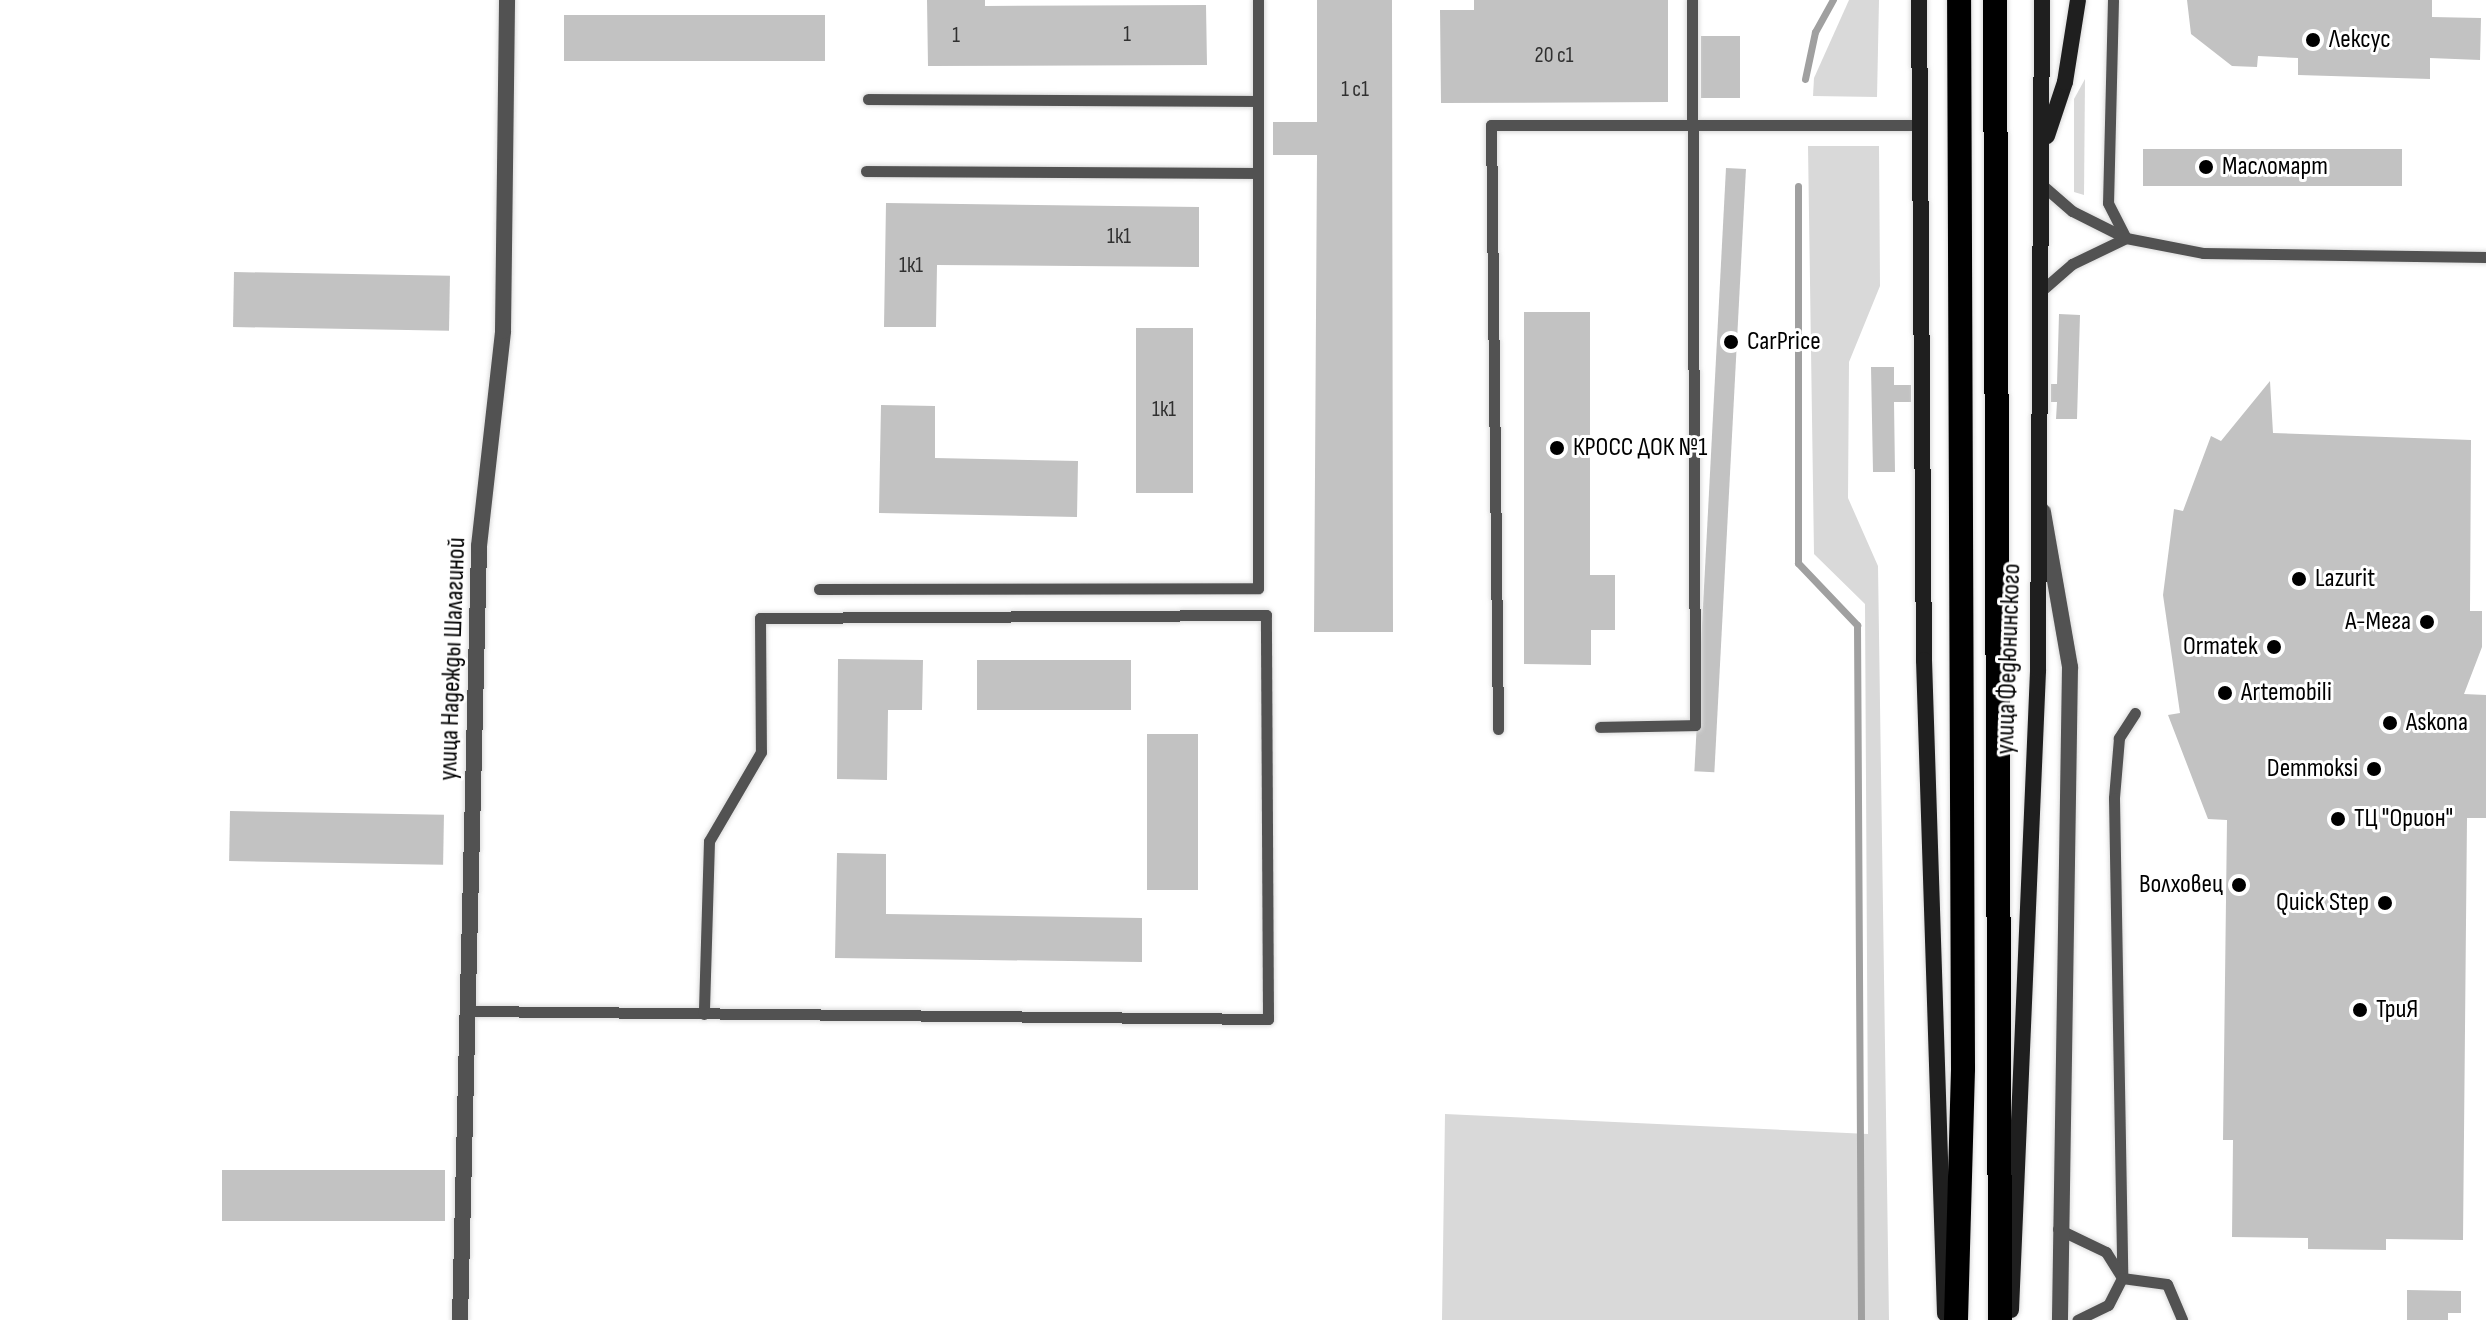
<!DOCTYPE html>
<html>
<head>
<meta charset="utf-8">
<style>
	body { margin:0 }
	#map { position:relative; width:2486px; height:1320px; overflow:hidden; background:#fff; font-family:"Sofia Sans Condensed",sans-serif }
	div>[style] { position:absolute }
	.green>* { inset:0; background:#d9d9d9 }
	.stream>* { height:7px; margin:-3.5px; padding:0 3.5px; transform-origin:3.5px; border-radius:3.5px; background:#a0a0a0 }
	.building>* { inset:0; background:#c2c2c2; transform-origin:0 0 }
	.roads { filter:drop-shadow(0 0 2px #dbdbdb) drop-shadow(0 0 2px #dbdbdb) }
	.lane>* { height:11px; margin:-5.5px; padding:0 5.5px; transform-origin:5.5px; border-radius:5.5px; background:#525252 }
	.street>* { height:16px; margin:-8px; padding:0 8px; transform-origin:8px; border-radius:8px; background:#525252 }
	.secondary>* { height:16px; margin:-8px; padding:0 8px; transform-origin:8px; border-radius:8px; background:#1f1f1f }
	.highway>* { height:24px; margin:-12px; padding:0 12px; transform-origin:12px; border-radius:12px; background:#000 }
	.dots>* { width:22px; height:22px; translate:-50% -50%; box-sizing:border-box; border:4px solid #fff; border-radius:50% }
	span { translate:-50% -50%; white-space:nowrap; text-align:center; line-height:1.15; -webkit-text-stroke:6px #fff; paint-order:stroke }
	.number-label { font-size:22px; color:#303030 }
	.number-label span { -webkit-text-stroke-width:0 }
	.poi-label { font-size:26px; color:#000 }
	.left { translate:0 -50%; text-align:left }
	.right { translate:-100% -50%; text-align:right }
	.street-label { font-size:26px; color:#000 }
</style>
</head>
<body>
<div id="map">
	<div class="green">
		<div style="clip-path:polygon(1849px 0,1879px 0,1877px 97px,1813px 96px,1814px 78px)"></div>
		<div style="clip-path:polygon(2085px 79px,2084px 195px,2074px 192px,2074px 99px)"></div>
		<div style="clip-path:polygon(1808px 146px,1879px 146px,1880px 286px,1849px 362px,1848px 498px,1878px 566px,1889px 1320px,1442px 1320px,1445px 1114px,1868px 1134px,1865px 604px,1814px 554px)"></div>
	</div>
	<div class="stream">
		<div style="left:1805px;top:79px;width:48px;rotate:-78deg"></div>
		<div style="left:1815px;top:32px;width:37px;rotate:-61deg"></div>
		<div style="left:1798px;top:186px;width:377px;rotate:90deg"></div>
		<div style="left:1798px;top:563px;width:86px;rotate:46.4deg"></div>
		<div style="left:1857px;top:625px;width:695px;rotate:89.67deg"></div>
	</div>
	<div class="building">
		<div style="clip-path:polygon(927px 0,985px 0,985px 6px,1206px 5px,1207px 65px,928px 66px)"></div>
		<div style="clip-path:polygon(1317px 0,1392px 0,1393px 632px,1314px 632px,1317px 155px,1273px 155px,1273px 122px,1317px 122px)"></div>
		<div style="clip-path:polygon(1474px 0,1668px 0,1668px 102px,1441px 103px,1440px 10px,1474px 10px)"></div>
		<div style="clip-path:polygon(2187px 0,2432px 0,2432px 17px,2481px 18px,2480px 60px,2430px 58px,2430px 79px,2298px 75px,2298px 58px,2258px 56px,2257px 67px,2232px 66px,2191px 34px)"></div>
		<div style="left:564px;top:15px;width:261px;height:46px"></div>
		<div style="left:1701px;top:36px;width:39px;height:62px"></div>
		<div style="left:2143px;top:149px;width:259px;height:37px"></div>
		<div style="left:1726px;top:168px;width:20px;height:604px;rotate:3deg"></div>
		<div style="clip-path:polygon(886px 203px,1199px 207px,1199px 267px,937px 265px,936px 327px,884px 327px)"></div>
		<div style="left:234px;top:272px;width:216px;height:55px;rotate:1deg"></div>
		<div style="clip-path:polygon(1524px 312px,1590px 312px,1590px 575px,1615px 575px,1615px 630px,1591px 630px,1591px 665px,1524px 664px)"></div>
		<div style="clip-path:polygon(2059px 314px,2080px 315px,2077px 419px,2056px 419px,2057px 402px,2051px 402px,2051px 384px,2057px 384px)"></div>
		<div style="left:1136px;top:328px;width:57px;height:165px"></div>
		<div style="clip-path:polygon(1871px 367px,1894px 367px,1894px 385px,1911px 385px,1911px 402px,1894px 402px,1895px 472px,1873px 472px)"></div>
		<div style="clip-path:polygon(2270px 381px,2273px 433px,2471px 440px,2470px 611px,2482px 611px,2482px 647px,2464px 694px,2486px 695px,2486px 818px,2467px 818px,2463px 1240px,2386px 1239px,2386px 1250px,2308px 1249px,2308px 1238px,2232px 1237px,2233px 1140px,2223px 1140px,2227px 820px,2208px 819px,2168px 715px,2180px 713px,2163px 595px,2174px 509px,2183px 511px,2211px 436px,2221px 441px)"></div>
		<div style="clip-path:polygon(881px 405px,935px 406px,935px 458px,1078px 461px,1077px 517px,879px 513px)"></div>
		<div style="clip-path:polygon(838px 659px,923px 660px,922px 710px,888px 710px,887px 780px,837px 779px)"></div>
		<div style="left:977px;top:660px;width:154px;height:50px"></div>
		<div style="left:1147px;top:734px;width:51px;height:156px"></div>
		<div style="left:230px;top:811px;width:214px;height:50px;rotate:1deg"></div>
		<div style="clip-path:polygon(837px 853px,886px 854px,886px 914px,1142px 918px,1142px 962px,835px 958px)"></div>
		<div style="left:222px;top:1170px;width:223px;height:51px"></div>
		<div style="clip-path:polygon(2407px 1290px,2461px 1291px,2461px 1313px,2448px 1313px,2448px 1320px,2407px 1320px)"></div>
	</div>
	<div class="roads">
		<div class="lane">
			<div style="left:2113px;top:0;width:203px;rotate:91.4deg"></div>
			<div style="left:2108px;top:203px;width:39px;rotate:63deg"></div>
			<div style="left:2126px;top:238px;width:78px;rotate:11deg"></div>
			<div style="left:2203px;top:253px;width:283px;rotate:0.8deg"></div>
			<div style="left:868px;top:99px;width:390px;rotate:0.3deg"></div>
			<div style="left:1258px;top:101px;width:101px;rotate:-90deg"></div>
			<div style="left:866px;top:171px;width:392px;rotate:0.3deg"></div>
			<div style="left:2041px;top:291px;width:41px;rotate:-41.1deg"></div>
			<div style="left:2072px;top:264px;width:60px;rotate:-25.7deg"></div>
			<div style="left:2126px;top:238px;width:60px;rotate:-153.4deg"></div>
			<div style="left:2072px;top:211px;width:40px;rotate:-139deg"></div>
			<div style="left:819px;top:589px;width:439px;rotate:-0.1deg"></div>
			<div style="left:1258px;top:588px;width:487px;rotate:-90deg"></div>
			<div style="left:2135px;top:713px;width:30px;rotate:123deg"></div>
			<div style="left:2119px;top:738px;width:60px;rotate:94.8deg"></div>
			<div style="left:2114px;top:798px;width:480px;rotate:89deg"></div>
			<div style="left:2122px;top:1278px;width:45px;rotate:7.6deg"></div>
			<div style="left:2167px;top:1284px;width:39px;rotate:67deg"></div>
			<div style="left:1600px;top:727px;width:95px;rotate:-1.2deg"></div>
			<div style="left:1695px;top:725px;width:725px;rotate:-90.24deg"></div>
			<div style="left:1498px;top:729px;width:604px;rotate:-90.66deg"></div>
			<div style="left:1491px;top:125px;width:429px"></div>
			<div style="left:467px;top:1011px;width:801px;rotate:0.57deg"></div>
			<div style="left:1268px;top:1019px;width:404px;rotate:-90.3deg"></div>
			<div style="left:1266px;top:615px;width:506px;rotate:179.66deg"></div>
			<div style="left:760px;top:618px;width:134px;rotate:89.6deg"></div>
			<div style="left:761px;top:752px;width:103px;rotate:120.3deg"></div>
			<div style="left:709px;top:841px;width:173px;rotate:91.7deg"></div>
			<div style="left:2058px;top:1229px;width:53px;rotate:25.6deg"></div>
			<div style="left:2106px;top:1252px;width:31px;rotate:58deg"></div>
			<div style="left:2122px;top:1278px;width:30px;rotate:117deg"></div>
			<div style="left:2108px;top:1305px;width:34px;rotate:154deg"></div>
		</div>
		<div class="street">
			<div style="left:2043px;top:512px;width:157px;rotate:80.1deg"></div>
			<div style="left:2070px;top:667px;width:653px;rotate:90.88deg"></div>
			<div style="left:460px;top:1320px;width:774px;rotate:-88.59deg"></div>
			<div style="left:479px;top:546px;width:216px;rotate:-83.6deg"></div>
			<div style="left:503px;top:331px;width:331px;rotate:-89.3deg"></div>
		</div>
		<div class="secondary">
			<div style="left:1919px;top:0;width:660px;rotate:89.57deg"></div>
			<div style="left:1924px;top:660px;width:654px;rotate:88.16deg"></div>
			<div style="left:2047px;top:136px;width:57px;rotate:-71.6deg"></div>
			<div style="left:2065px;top:82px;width:83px;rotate:-81deg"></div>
			<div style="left:2011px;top:1310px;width:641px;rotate:-87.58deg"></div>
			<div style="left:2038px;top:670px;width:670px;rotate:-89.66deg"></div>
		</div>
		<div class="highway">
			<div style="left:1995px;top:0;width:1320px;rotate:89.78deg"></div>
			<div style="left:1956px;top:1320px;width:252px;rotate:-88.4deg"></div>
			<div style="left:1963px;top:1068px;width:1068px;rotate:-90.21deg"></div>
		</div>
	</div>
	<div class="dots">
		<div style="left:2313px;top:40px;background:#000"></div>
		<div style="left:2206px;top:167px;background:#000"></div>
		<div style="left:1731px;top:342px;background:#000"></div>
		<div style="left:1557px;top:448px;background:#000"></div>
		<div style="left:2299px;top:579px;background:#000"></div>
		<div style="left:2427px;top:622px;background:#000"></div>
		<div style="left:2274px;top:647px;background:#000"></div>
		<div style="left:2225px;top:693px;background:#000"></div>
		<div style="left:2390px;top:723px;background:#000"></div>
		<div style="left:2374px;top:769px;background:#000"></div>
		<div style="left:2338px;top:819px;background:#000"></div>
		<div style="left:2239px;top:885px;background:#000"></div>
		<div style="left:2385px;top:903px;background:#000"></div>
		<div style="left:2360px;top:1010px;background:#000"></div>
	</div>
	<div class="number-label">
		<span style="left:1127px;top:35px">1</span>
		<span style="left:956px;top:36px">1</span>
		<span style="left:1554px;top:56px">20 с1</span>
		<span style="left:1355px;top:90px">1 с1</span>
		<span style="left:1119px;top:237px">1к1</span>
		<span style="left:911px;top:266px">1к1</span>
		<span style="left:1164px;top:410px">1к1</span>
	</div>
	<div class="poi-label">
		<span class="left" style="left:2329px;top:40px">Лексус</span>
		<span class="left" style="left:2222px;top:167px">Масломарт</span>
		<span class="left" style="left:1747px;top:342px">CarPrice</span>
		<span class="left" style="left:1573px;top:448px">КРОСС ДОК №1</span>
		<span class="left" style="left:2315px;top:579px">Lazurit</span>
		<span class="right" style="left:2411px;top:622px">А-Мега</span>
		<span class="right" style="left:2258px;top:647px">Ormatek</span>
		<span class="left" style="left:2241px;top:693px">Artemobili</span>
		<span class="left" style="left:2406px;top:723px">Askona</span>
		<span class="right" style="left:2358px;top:769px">Demmoksi</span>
		<span class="left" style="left:2354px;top:819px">ТЦ "Орион"</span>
		<span class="right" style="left:2223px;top:885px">Волховец</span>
		<span class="right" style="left:2369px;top:903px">Quick Step</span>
		<span class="left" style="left:2376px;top:1010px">ТриЯ</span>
	</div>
	<div class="street-label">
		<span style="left:453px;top:659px;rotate:-88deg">улица Надежды Шалагиной</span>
		<span style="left:2009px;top:659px;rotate:-88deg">улица Федюнинского</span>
	</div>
</div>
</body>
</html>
